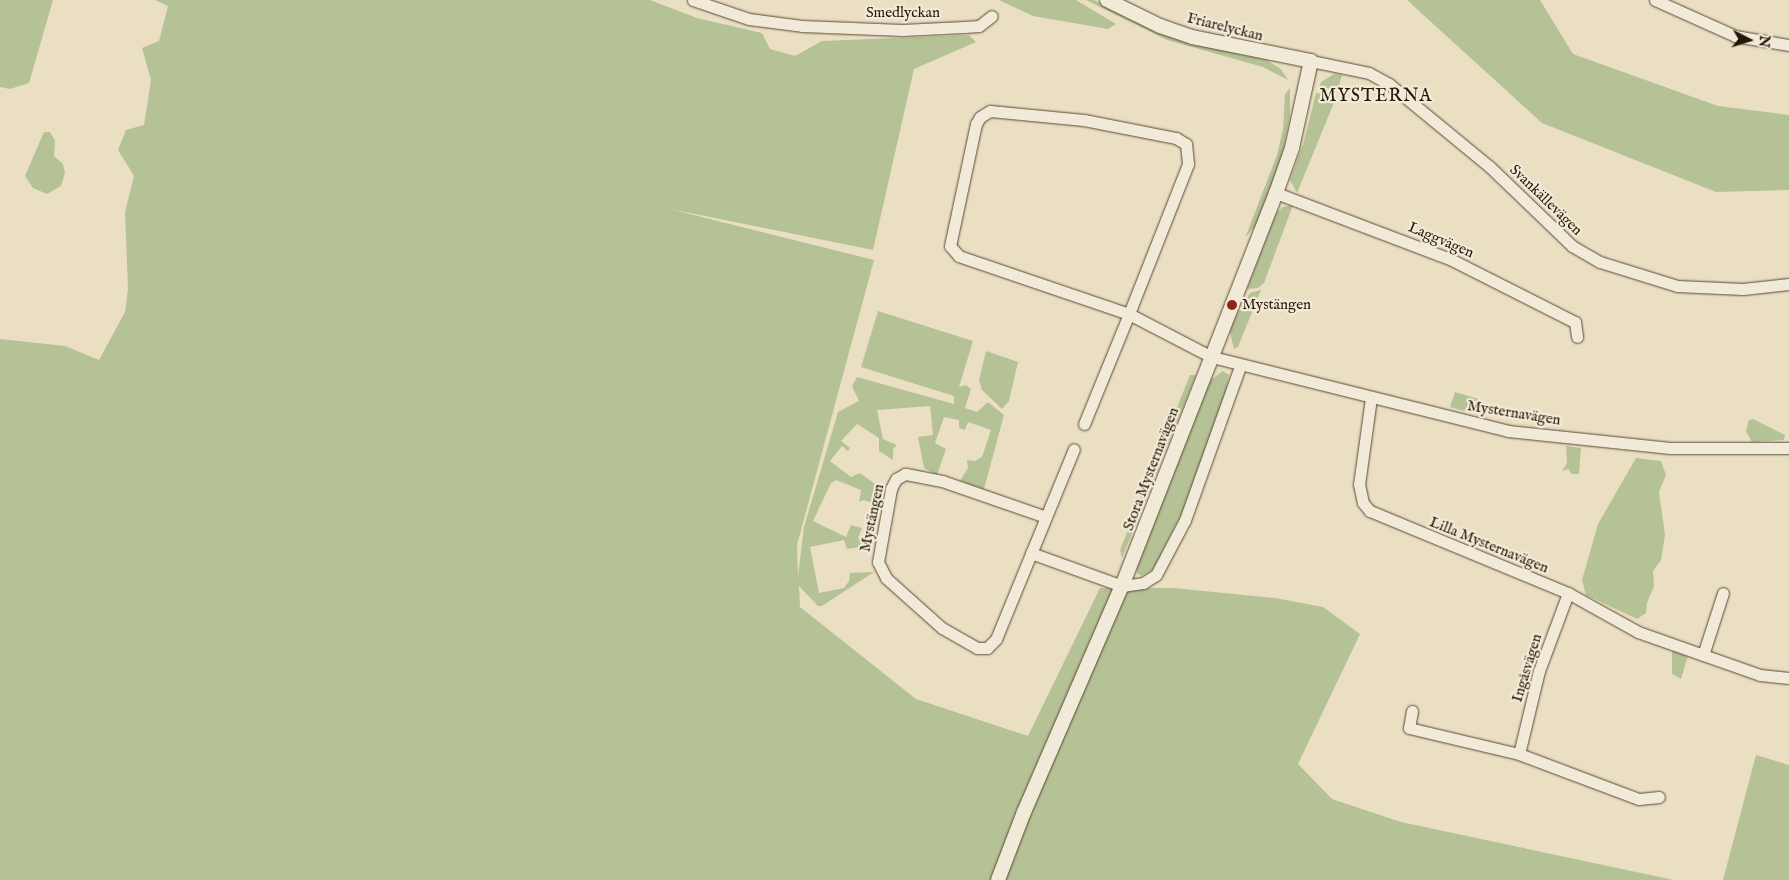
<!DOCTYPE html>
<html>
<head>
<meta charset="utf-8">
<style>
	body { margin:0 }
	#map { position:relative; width:1789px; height:880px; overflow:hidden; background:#ebdfc3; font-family:"IM FELL English",serif }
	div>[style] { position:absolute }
	.green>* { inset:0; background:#b5c295 }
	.roads { filter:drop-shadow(0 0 1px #564934) drop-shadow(0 0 1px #564934) }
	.minor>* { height:11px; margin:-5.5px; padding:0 5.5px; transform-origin:5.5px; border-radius:5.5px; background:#f2ead8 }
	.tertiary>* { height:14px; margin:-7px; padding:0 7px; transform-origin:7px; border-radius:7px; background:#f2ead8 }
	.dots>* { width:14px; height:14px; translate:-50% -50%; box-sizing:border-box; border:2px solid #f2ead8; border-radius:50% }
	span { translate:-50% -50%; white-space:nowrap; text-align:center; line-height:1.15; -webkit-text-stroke:4.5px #f2ead8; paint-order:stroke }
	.street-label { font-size:15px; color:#251705 }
	.poi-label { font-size:15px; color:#251705 }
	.left { translate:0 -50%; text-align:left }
	.quarter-label { font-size:18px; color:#251705; letter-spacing:1px }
	.north { position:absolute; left:1724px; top:15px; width:50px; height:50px; -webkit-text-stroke:4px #f2ead8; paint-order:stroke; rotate:95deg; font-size:14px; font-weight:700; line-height:20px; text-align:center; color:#251705 }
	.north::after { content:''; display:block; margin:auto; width:18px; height:22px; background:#251705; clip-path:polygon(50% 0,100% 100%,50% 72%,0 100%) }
</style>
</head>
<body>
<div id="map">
	<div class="green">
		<div style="clip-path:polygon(0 0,53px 0,29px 83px,10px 89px,0 87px)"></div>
		<div style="clip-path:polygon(155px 0,650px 0,697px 18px,762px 33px,770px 49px,795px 56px,822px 41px,969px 35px,976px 42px,914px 69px,873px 250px,670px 209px,874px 260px,797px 545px,798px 576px,804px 527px,838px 412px,859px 401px,852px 386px,857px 377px,954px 404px,954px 396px,861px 367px,878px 311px,973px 341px,959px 387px,966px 385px,971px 389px,965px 408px,977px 412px,988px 402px,1004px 415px,984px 489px,960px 481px,968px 468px,967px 460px,975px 461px,982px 457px,991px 430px,968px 422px,965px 430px,959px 428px,959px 420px,944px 417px,935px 443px,946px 449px,937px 475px,924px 468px,918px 437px,933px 435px,930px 406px,877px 410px,883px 439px,897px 445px,893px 449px,893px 460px,879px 451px,879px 438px,857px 424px,841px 441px,850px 448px,848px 451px,842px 446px,830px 461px,851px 477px,860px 473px,883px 490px,881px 507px,864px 500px,859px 502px,861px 490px,836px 480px,831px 483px,813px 521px,846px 537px,851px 525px,862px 528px,858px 538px,873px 540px,872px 545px,847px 549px,844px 540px,810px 547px,819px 593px,844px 588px,849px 581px,850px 573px,874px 572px,822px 606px,818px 606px,799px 586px,800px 607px,916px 699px,1028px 736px,1100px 588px,1173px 588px,1275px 598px,1323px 607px,1360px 634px,1298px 764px,1332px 799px,1401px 822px,1674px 880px,0 880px,0 339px,65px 346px,99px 360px,125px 312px,128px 289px,125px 212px,134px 176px,118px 150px,126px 130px,144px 125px,151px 80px,142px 48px,159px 41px,168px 6px)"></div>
		<div style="clip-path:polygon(999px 0,1076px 0,1116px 24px,1108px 29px,1033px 16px)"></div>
		<div style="clip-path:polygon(1086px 0,1094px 0,1136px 22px,1189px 43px,1266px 60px,1281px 69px,1288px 80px,1263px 67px,1167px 40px)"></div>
		<div style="clip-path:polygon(1407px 0,1540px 0,1573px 54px,1718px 106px,1789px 115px,1789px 190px,1716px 192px,1542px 123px)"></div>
		<div style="clip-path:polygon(1334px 74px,1342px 75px,1338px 89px,1319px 88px,1321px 82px)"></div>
		<div style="clip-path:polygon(1290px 88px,1290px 116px,1281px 162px,1257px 224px,1245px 238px,1277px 155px,1283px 129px,1285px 94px)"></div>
		<div style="clip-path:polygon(1316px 93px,1332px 96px,1333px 105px,1297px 193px,1290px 180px,1304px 141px)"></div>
		<div style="clip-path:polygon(44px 132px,50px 132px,55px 141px,54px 156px,63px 164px,65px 173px,61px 186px,47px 194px,33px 188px,25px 176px)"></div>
		<div style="clip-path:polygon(1293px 205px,1264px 283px,1258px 288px,1247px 289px,1276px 213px,1283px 207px)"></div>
		<div style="clip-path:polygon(1261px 290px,1238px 347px,1234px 349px,1229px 328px,1250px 293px)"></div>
		<div style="clip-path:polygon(986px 351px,1018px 362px,1009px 401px,1002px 409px,982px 390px,979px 380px)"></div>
		<div style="clip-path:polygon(1223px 371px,1229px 375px,1226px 391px,1184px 509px,1153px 570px,1141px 576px,1137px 573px,1137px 563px,1209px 381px)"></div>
		<div style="clip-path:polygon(1190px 375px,1196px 375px,1122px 558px,1120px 550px)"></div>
		<div style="clip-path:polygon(1455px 392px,1478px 399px,1477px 404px,1468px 404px,1465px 411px,1450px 407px)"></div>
		<div style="clip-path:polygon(1753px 419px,1785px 435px,1784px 440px,1752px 442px,1746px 431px,1749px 420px)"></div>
		<div style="clip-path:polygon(1566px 446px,1581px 448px,1579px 474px,1572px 474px,1568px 469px,1562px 471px,1567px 463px)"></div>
		<div style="clip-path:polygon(1636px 458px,1661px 461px,1666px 475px,1659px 492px,1665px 535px,1661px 560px,1653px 571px,1654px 586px,1647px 603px,1646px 613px,1637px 619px,1586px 595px,1582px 580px,1598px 524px)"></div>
		<div style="clip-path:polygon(1672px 650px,1688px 656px,1681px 679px,1672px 674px)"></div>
		<div style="clip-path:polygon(1756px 755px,1789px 765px,1789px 880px,1723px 880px)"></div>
	</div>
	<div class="roads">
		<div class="minor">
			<div style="left:693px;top:0;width:59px;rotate:18.7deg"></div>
			<div style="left:749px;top:19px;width:53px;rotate:7.5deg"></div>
			<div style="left:802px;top:26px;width:100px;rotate:2.3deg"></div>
			<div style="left:902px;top:30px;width:62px;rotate:-2.8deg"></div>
			<div style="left:964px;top:27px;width:15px;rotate:-4deg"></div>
			<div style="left:979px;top:26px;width:16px;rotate:-38deg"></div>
			<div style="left:1655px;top:0;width:88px;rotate:24.2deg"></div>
			<div style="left:1735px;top:36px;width:55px;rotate:9.5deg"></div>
			<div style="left:1311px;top:61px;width:59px;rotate:11.7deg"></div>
			<div style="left:1369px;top:73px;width:23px;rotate:29deg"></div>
			<div style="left:1389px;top:84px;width:131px;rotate:39.4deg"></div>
			<div style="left:1490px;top:167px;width:114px;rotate:43.9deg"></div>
			<div style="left:1572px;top:246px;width:32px;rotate:30deg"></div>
			<div style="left:1600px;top:262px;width:81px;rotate:17.3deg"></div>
			<div style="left:1677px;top:286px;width:66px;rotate:2.6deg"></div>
			<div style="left:1743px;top:289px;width:46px;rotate:-6.2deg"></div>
			<div style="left:1276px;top:193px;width:188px;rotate:20.8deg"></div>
			<div style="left:1452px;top:260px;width:138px;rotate:26.8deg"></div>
			<div style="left:1575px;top:322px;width:15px;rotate:82deg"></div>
			<div style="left:1371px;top:398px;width:87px;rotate:97.9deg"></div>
			<div style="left:1359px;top:484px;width:19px;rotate:78deg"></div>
			<div style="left:1363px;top:503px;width:11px;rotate:49deg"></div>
			<div style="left:1370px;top:511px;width:214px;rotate:22.5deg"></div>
			<div style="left:1568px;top:593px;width:80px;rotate:29.1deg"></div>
			<div style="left:1638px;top:632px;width:129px;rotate:19.4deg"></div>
			<div style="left:1760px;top:675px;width:29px;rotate:6deg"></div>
			<div style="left:1084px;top:424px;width:119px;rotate:-67.8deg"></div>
			<div style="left:1129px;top:314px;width:180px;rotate:-161.2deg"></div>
			<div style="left:959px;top:256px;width:13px;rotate:-132deg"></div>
			<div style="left:950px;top:246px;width:125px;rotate:-78deg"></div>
			<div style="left:976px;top:124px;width:8px;rotate:-60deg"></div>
			<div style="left:980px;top:117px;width:12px;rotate:-31deg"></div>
			<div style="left:990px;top:111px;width:94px;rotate:5.5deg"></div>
			<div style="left:1084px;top:120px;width:94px;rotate:11.1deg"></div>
			<div style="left:1176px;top:138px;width:12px;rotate:31deg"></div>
			<div style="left:1186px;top:144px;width:20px;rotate:84deg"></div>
			<div style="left:1188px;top:164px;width:161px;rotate:111.5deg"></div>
			<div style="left:1129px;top:314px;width:93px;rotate:27.4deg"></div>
			<div style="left:1212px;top:357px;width:305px;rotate:14deg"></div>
			<div style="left:1508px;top:431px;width:163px;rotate:6deg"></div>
			<div style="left:1670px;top:448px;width:119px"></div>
			<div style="left:1046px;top:517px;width:110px;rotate:-160.9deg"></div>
			<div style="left:942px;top:481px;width:38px;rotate:-169deg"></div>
			<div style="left:905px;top:474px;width:10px;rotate:151deg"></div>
			<div style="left:896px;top:479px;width:11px;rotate:117deg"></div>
			<div style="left:891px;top:489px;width:74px;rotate:100.1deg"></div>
			<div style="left:878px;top:562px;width:18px;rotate:63deg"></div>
			<div style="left:886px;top:578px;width:75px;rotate:41.8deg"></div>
			<div style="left:942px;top:628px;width:40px;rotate:29.7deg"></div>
			<div style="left:977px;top:648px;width:10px"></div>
			<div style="left:987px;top:648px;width:13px;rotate:-45deg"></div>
			<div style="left:996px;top:639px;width:205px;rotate:-67.7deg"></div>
			<div style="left:1031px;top:553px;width:97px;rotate:19.9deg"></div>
			<div style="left:1122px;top:586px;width:21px;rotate:-8deg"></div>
			<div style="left:1143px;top:583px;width:15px;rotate:-32deg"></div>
			<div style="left:1156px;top:575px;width:62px;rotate:-62.2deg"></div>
			<div style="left:1185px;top:520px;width:164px;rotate:-70.3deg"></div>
			<div style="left:1703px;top:655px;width:65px;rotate:-72.1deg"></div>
			<div style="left:1412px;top:711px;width:17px;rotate:100deg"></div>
			<div style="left:1409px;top:728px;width:113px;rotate:13.3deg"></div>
			<div style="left:1519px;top:754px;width:128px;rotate:20.6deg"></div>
			<div style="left:1639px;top:799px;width:20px;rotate:-6deg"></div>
			<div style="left:1519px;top:754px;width:85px;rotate:-76.5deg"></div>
			<div style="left:1539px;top:671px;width:83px;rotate:-69.6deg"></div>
		</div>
		<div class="tertiary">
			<div style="left:998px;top:880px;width:73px;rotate:-69.1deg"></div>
			<div style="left:1024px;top:812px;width:246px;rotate:-66.6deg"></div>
			<div style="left:1122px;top:586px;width:422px;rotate:-68.6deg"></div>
			<div style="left:1276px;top:193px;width:48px;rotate:-70.4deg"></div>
			<div style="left:1292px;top:148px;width:89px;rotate:-77.7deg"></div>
			<div style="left:1311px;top:61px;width:121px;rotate:-168.6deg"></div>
			<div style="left:1192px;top:37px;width:34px;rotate:-161deg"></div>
			<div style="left:1160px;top:26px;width:59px;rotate:-153.9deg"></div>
		</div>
	</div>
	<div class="dots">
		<div style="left:1232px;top:305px;background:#8f2418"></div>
	</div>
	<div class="street-label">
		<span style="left:903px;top:13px">Smedlyckan</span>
		<span style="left:1225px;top:27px;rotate:14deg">Friarelyckan</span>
		<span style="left:1546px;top:200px;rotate:44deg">Svankällevägen</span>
		<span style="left:1441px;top:240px;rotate:23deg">Laggvägen</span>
		<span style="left:1514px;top:413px;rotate:9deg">Mysternavägen</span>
		<span style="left:1151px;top:469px;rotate:-69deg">Stora Mysternavägen</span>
		<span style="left:872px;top:518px;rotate:-78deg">Mystängen</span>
		<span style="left:1489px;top:545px;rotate:22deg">Lilla Mysternavägen</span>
		<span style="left:1527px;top:668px;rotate:-73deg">Ingåsvägen</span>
	</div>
	<div class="poi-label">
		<span class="left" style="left:1242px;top:305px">Mystängen</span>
	</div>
	<div class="quarter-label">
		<span style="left:1376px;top:97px">MYSTERNA</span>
	</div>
	<div class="north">N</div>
</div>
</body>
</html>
